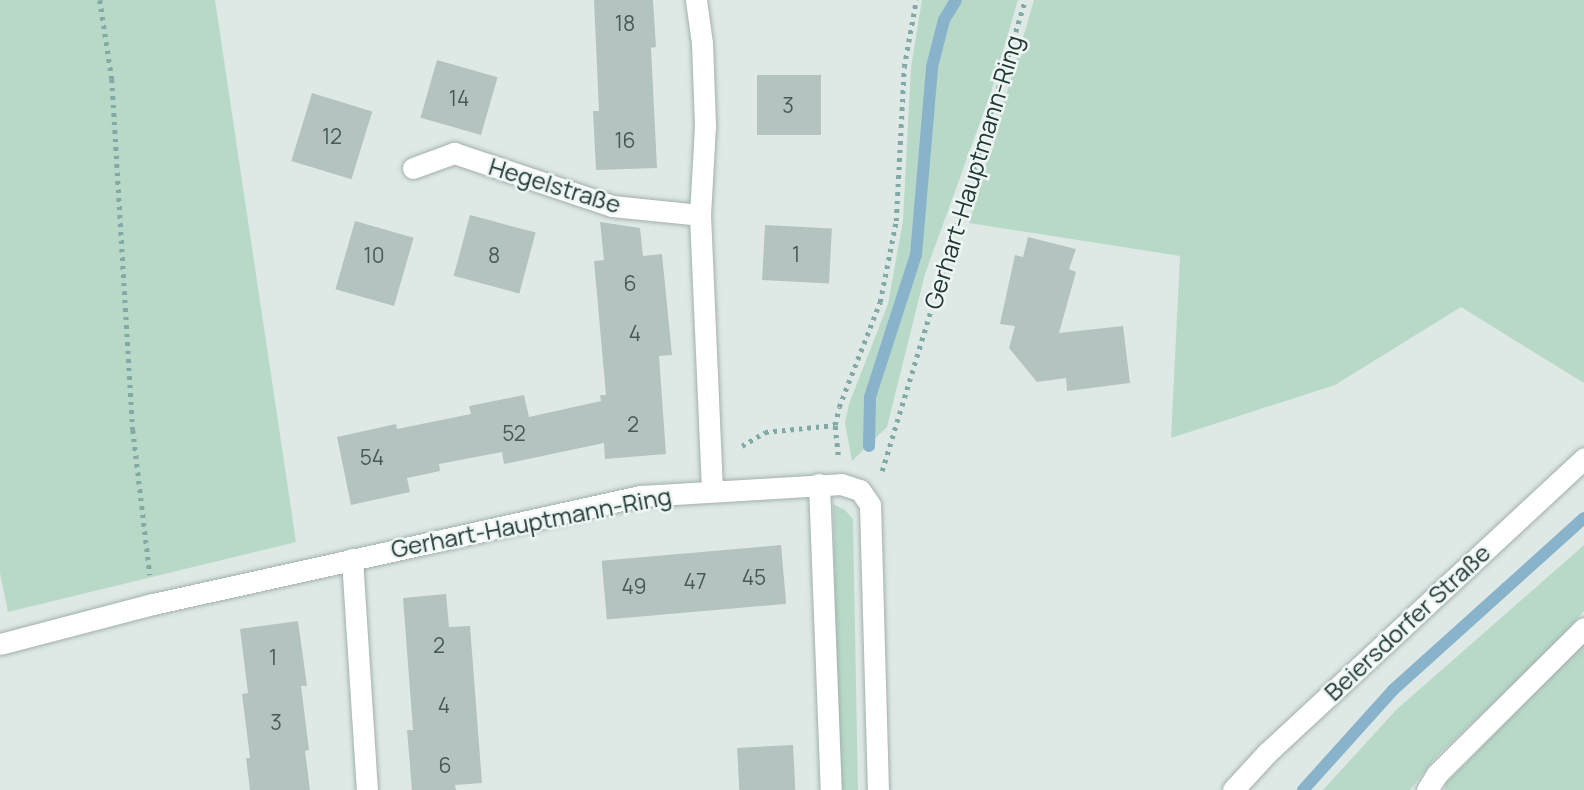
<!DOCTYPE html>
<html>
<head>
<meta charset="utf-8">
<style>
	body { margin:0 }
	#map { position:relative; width:1584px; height:790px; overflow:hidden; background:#dee9e6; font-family:Manrope,sans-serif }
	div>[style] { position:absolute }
	.green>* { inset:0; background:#b8d9c8 }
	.stream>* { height:12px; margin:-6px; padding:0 6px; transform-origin:6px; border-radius:6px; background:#89b2cb }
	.building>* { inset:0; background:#b4c3c0; transform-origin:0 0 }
	.path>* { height:4.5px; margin-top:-2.25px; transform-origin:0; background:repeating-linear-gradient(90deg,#81aaa6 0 3.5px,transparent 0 8.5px) }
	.roads { filter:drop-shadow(0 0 2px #a2b0ae) drop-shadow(0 0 2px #a2b0ae) }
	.lane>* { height:21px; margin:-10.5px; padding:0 10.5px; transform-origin:10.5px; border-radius:10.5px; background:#fff }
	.street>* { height:21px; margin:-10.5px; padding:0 10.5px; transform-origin:10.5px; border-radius:10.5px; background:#fff }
	.secondary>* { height:21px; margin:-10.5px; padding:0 10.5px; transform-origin:10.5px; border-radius:10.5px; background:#fff }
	span { translate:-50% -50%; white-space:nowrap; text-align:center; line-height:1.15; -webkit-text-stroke:5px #eef6f4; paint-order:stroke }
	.number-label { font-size:21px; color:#465a58 }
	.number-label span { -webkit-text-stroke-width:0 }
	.street-label { font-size:24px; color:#213736 }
</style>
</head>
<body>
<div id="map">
	<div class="green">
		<div style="clip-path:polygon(0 0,215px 0,296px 542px,8px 612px,0 573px)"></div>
		<div style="clip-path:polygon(922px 0,1018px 0,991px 92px,925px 274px,887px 427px,852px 461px,845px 423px,849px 404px,888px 304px,903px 221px,911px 67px)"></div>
		<div style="clip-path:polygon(1034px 0,1584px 0,1584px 383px,1461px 307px,1335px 385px,1171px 438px,1180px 256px,969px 223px)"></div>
		<div style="clip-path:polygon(833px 504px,845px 510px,853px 519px,858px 790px,839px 790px)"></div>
		<div style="clip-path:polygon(1584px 545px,1584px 611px,1551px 649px,1435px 758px,1410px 790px,1323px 790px,1396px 710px)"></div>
		<div style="clip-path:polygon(1584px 643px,1584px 790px,1445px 790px,1446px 783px)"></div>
	</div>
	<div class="stream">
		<div style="left:869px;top:446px;width:49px;rotate:-88.8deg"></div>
		<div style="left:870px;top:397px;width:149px;rotate:-72.1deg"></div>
		<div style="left:916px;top:255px;width:189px;rotate:-85.1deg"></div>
		<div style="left:932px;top:67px;width:49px;rotate:-75.7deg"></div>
		<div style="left:944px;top:20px;width:23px;rotate:-59deg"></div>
		<div style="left:1303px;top:790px;width:135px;rotate:-48deg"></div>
		<div style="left:1393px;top:690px;width:257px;rotate:-42deg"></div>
	</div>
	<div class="building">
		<div style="clip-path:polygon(594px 0,653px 0,656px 47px,651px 48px,657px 168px,596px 170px,593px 111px,599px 111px)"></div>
		<div style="left:437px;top:60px;width:63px;height:60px;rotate:16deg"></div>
		<div style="left:757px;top:75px;width:64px;height:60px"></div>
		<div style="left:312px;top:93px;width:63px;height:71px;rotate:17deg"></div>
		<div style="left:470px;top:215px;width:68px;height:63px;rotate:15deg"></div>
		<div style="left:355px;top:221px;width:61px;height:71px;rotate:16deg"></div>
		<div style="clip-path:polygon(600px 222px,640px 228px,643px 256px,662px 254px,672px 355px,659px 356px,666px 454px,605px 459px,604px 443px,504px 464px,502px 452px,439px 464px,440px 471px,407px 478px,410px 492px,351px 505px,337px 437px,396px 424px,397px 429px,471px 414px,469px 406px,524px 395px,529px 417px,601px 401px,600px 395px,606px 395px,594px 261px,604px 260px)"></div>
		<div style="left:765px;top:225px;width:67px;height:55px;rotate:3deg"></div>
		<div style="clip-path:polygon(1028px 237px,1076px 249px,1069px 269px,1076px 272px,1059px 333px,1123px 326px,1130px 383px,1067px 391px,1066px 378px,1037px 382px,1009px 348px,1015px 326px,1000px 324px,1015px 255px,1023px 257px)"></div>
		<div style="left:781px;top:545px;width:59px;height:180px;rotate:85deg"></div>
		<div style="clip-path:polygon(446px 594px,449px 627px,470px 626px,482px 783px,455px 785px,456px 790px,412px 790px,407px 730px,413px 730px,403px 598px)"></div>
		<div style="clip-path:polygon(298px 621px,307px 686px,301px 686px,309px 750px,305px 751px,310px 790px,250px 790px,246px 758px,250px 758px,242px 694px,248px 693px,240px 629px)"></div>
		<div style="left:793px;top:745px;width:45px;height:56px;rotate:87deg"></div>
	</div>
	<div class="path">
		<div style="left:100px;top:0;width:80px;rotate:81.4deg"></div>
		<div style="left:112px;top:79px;width:352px;rotate:86.6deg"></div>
		<div style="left:133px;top:430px;width:146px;rotate:83.3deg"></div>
		<div style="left:742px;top:446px;width:27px;rotate:-31deg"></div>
		<div style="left:765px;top:432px;width:70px;rotate:-5.7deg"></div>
		<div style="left:838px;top:455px;width:30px;rotate:-96deg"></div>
		<div style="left:835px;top:425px;width:18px;rotate:-77deg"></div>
		<div style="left:839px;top:407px;width:113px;rotate:-68.7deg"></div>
		<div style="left:880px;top:302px;width:83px;rotate:-78.8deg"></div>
		<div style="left:896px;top:221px;width:154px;rotate:-87deg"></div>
		<div style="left:904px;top:67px;width:68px;rotate:-79.8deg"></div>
		<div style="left:882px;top:471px;width:492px;rotate:-73.1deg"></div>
	</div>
	<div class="roads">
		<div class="lane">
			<div style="left:819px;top:484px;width:306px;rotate:87.8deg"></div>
			<div style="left:1427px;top:790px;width:19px;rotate:-58deg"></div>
			<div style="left:1437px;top:774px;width:207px;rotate:-44.8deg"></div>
		</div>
		<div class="street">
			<div style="left:696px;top:0;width:43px;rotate:82.1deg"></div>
			<div style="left:702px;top:43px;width:83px;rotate:87.9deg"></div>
			<div style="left:705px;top:126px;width:89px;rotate:93.2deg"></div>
			<div style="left:700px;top:215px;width:275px;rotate:87.5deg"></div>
			<div style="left:413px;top:168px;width:44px;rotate:-20.1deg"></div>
			<div style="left:454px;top:153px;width:167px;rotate:18.5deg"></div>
			<div style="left:612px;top:206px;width:88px;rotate:5.8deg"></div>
			<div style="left:352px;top:559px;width:231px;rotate:86.3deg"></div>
			<div style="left:0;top:644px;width:158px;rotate:-14.7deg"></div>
			<div style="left:153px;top:604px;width:500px;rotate:-12.5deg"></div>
			<div style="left:641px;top:496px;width:200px;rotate:-3.4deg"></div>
			<div style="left:841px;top:484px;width:20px;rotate:18deg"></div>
			<div style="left:860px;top:490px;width:18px;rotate:56deg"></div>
			<div style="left:870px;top:505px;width:285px;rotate:88.4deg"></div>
		</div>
		<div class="secondary">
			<div style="left:1233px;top:790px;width:50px;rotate:-47.4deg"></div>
			<div style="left:1267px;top:753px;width:433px;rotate:-42.9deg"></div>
		</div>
	</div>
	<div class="number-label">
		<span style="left:625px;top:23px">18</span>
		<span style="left:459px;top:98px">14</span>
		<span style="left:788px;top:105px">3</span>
		<span style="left:332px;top:136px">12</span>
		<span style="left:625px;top:140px">16</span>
		<span style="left:796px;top:254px">1</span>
		<span style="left:374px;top:255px">10</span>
		<span style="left:494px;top:255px">8</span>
		<span style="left:630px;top:283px">6</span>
		<span style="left:635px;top:333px">4</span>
		<span style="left:633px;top:424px">2</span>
		<span style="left:514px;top:433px">52</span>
		<span style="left:372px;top:457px">54</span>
		<span style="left:754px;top:577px">45</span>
		<span style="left:695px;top:581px">47</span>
		<span style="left:634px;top:586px">49</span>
		<span style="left:439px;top:645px">2</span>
		<span style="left:273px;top:657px">1</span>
		<span style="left:444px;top:705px">4</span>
		<span style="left:276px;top:722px">3</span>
		<span style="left:445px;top:765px">6</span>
	</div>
	<div class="street-label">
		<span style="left:973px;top:172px;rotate:-73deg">Gerhart-Hauptmann-Ring</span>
		<span style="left:555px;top:185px;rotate:17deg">Hegelstraße</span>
		<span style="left:531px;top:522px;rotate:-11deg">Gerhart-Hauptmann-Ring</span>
		<span style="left:1407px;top:622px;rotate:-43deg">Beiersdorfer Straße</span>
	</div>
</div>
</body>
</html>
